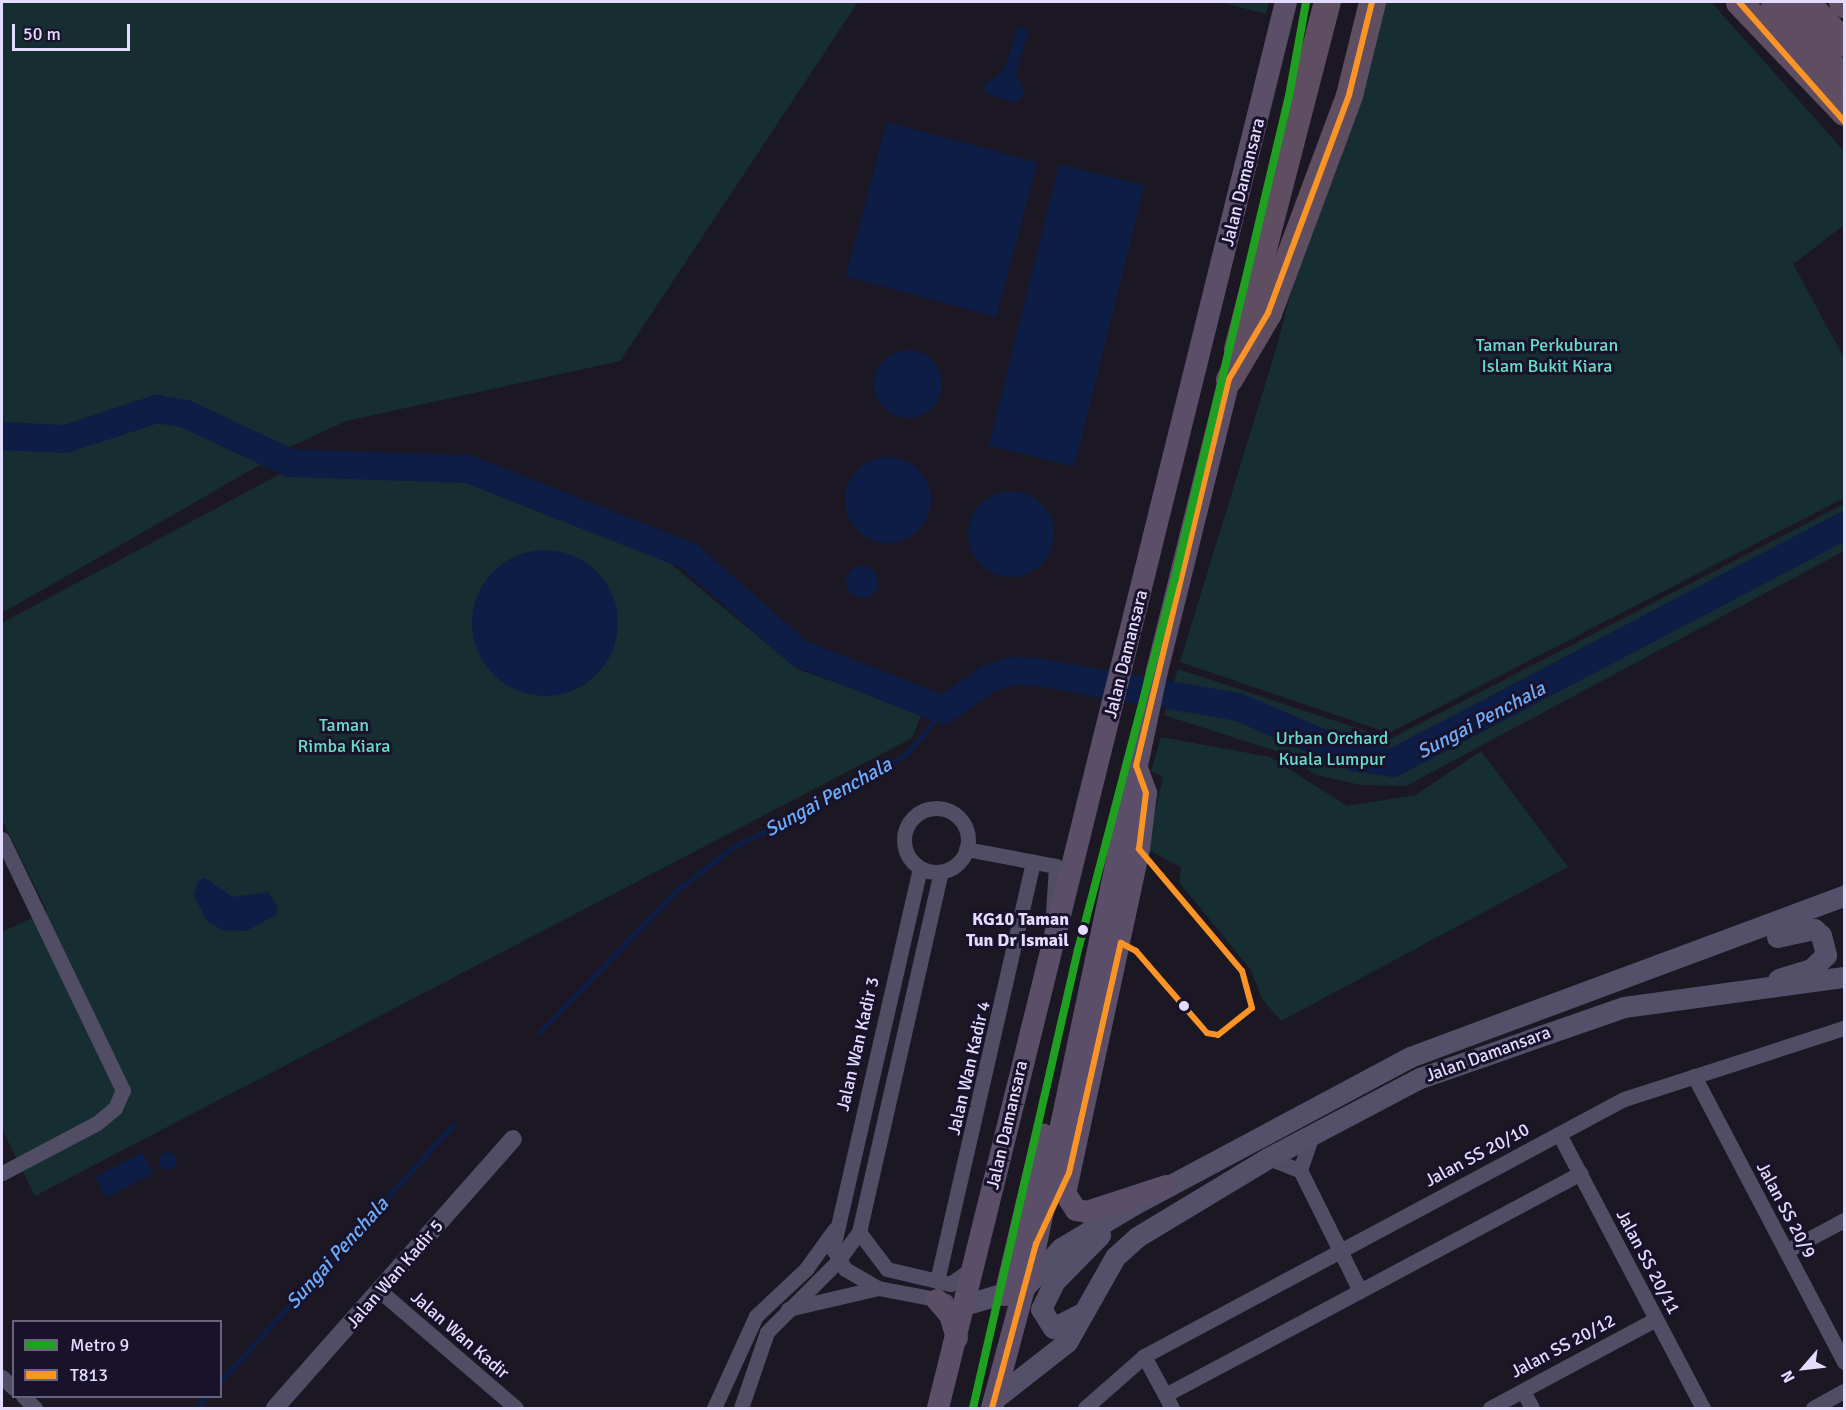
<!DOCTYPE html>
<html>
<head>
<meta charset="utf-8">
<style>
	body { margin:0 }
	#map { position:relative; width:1846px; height:1410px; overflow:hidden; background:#1b1824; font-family:Signika,sans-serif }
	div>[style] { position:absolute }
	.green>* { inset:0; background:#162e32 }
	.water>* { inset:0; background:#0e1d45; transform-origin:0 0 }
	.round { border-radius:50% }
	.stream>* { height:4.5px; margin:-2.25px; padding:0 2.25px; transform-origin:2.25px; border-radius:2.25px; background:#0e1d45 }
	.river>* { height:28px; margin:-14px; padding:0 14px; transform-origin:14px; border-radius:14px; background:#0e1d45 }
	.minor>* { height:15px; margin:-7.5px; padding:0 7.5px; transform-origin:7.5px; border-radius:7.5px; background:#514d65 }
	.minor>.ring { margin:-7.5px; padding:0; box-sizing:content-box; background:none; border:15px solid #514d65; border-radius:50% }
	.tertiary>* { height:18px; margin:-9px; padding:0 9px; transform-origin:9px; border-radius:9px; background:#514d65 }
	.secondary>* { height:21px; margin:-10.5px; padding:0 10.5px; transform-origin:10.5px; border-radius:10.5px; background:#54506a }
	.primary>* { height:22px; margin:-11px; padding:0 11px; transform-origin:11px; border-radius:11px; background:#5a4e69 }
	.motorway>* { height:27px; margin:-13.5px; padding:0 13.5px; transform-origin:13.5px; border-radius:13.5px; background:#5f4d61 }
	.bus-1>* { height:6px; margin:-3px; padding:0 3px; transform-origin:3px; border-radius:3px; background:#fa9426 }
	.metro-1>* { height:8px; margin:-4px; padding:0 4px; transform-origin:4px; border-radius:4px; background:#20a020 }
	.dots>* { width:16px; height:16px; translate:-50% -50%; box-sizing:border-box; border:3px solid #18122a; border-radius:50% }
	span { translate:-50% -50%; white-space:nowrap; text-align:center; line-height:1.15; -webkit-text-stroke:6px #18122a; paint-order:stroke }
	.street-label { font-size:18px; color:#e3dcfe }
	.park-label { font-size:18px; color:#69ddca }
	.stop-label { font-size:18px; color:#e3dcfe; font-weight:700 }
	.right { translate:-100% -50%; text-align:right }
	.water-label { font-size:20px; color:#6eadfa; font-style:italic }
	.frame { position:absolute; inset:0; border:3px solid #e3dcfe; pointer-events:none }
	.legend { position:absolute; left:12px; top:1320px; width:210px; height:78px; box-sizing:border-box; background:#18122a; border:2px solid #69637f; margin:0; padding:8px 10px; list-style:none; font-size:18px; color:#e3dcfe }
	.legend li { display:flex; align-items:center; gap:12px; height:30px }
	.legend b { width:30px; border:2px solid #69637f }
	.north { position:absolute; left:1774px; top:1338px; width:60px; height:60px; -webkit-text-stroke:4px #18122a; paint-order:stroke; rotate:242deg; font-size:16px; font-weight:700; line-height:24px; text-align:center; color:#e3dcfe }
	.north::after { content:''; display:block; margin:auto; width:21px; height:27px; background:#e3dcfe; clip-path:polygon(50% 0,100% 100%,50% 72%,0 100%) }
	.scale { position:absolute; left:12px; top:24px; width:118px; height:27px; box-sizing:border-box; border:3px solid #e3dcfe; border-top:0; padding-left:8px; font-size:18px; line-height:21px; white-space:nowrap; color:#e3dcfe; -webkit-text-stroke:4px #18122a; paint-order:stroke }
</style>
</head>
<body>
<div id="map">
	<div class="green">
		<div style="clip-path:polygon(2px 2px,858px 2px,620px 361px,346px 421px,298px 443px,2px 613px)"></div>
		<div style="clip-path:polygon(1220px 2px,1269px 2px,1266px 14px)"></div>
		<div style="clip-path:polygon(1365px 2px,1711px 2px,1844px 151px,1844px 225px,1793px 264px,1844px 358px,1844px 498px,1389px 733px,1180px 662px,1277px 346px)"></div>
		<div style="clip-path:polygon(284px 472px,470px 476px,666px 560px,797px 669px,922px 713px,912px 738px,35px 1196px,2px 1129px,2px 932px,47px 911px,2px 820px,2px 623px)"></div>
		<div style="clip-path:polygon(1844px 504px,1844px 551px,1406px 786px,1361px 785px,1317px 775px,1273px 750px,1164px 715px,1178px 669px,1390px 739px)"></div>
		<div style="clip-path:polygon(1161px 737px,1270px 757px,1347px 806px,1416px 795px,1481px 751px,1568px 867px,1281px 1021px,1262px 999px,1251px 970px,1179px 882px,1181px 867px,1146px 849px,1163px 777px,1151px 771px)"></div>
	</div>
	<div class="water">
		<div style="clip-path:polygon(1018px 26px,1029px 30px,1016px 73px,1025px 95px,1015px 103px,986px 94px,983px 86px,1004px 70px)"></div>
		<div style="left:887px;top:122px;width:156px;height:160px;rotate:15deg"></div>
		<div style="left:1059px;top:164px;width:88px;height:290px;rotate:14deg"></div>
		<div class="round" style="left:874px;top:350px;width:68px;height:68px"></div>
		<div class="round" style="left:845px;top:457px;width:86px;height:86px"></div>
		<div class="round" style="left:968px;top:491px;width:86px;height:86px"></div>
		<div class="round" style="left:472px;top:550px;width:146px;height:146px"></div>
		<div class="round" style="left:846px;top:566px;width:32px;height:32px"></div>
		<div style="clip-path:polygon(205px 878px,233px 897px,268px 892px,278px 908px,276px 915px,246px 931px,222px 930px,207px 921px,194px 896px,198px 881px)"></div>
		<div class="round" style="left:159px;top:1152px;width:18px;height:18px"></div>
		<div style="left:142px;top:1152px;width:24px;height:53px;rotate:62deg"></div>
	</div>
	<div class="stream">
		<div style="left:539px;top:1033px;width:197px;rotate:-46deg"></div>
		<div style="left:676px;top:891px;width:71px;rotate:-37.5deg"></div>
		<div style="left:732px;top:848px;width:151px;rotate:-26.4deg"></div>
		<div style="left:867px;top:781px;width:50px;rotate:-35.3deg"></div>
		<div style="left:908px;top:752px;width:55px;rotate:-49.4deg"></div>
		<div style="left:220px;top:1382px;width:347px;rotate:-47.8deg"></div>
		<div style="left:197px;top:1408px;width:16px;rotate:-50deg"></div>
	</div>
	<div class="river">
		<div style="left:2px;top:436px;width:63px;rotate:2.7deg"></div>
		<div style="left:65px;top:439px;width:97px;rotate:-18.1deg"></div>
		<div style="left:157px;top:409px;width:29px;rotate:10deg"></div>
		<div style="left:186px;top:414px;width:115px;rotate:25.2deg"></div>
		<div style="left:290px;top:463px;width:178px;rotate:1.9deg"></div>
		<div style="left:468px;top:469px;width:238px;rotate:21.5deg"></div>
		<div style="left:689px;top:556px;width:147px;rotate:41.4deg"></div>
		<div style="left:799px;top:653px;width:156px;rotate:21.5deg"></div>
		<div style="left:944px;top:710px;width:54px;rotate:-35.2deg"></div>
		<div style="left:988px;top:679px;width:26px;rotate:-18deg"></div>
		<div style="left:1013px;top:671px;width:24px;rotate:2deg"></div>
		<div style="left:1037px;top:672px;width:204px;rotate:9.9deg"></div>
		<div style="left:1238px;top:707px;width:129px;rotate:23.2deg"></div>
		<div style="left:1357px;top:758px;width:36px;rotate:8deg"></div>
		<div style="left:1393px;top:763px;width:509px;rotate:-27.72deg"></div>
	</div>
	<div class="minor">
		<div class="ring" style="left:904px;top:808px;width:49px;height:49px"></div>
		<div style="left:2px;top:839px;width:279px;rotate:64.3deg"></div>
		<div style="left:123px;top:1090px;width:20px;rotate:114deg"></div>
		<div style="left:115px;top:1108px;width:23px;rotate:140deg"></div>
		<div style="left:97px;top:1123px;width:107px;rotate:152.2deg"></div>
		<div style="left:966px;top:849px;width:92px;rotate:10.7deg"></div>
		<div style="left:1056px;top:866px;width:46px;rotate:93.7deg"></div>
		<div style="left:920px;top:868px;width:391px;rotate:102.9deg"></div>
		<div style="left:833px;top:1249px;width:23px;rotate:59deg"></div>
		<div style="left:845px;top:1269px;width:38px;rotate:30deg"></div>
		<div style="left:878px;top:1288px;width:69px;rotate:10.8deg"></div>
		<div style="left:1694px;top:1076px;width:323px;rotate:62.3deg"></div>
		<div style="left:1559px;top:1134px;width:310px;rotate:62.3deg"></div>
		<div style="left:1312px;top:1135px;width:37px;rotate:109deg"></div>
		<div style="left:1300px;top:1170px;width:135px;rotate:63.6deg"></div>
		<div style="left:1268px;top:1158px;width:34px;rotate:21deg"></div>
		<div style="left:859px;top:1232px;width:46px;rotate:52.9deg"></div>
		<div style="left:887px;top:1269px;width:65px;rotate:13.4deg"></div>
		<div style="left:950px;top:1284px;width:24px;rotate:-35deg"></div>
		<div style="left:1786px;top:1251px;width:66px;rotate:-28.1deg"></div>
		<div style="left:937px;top:1281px;width:430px;rotate:-77.1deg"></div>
		<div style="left:380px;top:1291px;width:179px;rotate:40.7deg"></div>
		<div style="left:788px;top:1309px;width:92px;rotate:-13.1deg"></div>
		<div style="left:1144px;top:1356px;width:59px;rotate:61.7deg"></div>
		<div style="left:2px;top:1377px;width:16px;rotate:43deg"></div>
		<div style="left:1523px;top:1391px;width:19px;rotate:62deg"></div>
		<div style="left:1165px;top:1395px;width:471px;rotate:-28.1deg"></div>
		<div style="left:23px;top:1396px;width:17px;rotate:45deg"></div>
		<div style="left:714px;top:1408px;width:101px;rotate:-65.5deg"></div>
		<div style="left:756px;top:1316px;width:69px;rotate:-43.2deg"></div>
		<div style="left:806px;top:1269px;width:48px;rotate:-54.3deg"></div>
		<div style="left:741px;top:1408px;width:80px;rotate:-71.1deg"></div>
		<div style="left:767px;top:1332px;width:99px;rotate:-45deg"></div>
		<div style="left:837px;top:1262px;width:37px;rotate:-54deg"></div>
		<div style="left:859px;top:1232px;width:369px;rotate:-77.2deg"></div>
		<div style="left:1085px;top:1408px;width:79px;rotate:-41.4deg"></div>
		<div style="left:1144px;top:1356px;width:544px;rotate:-28.17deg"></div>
		<div style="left:1624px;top:1099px;width:231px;rotate:-17.9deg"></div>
		<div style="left:1490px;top:1408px;width:188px;rotate:-28.2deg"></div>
		<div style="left:1813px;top:1408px;width:35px;rotate:-29deg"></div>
	</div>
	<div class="tertiary">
		<div style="left:275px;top:1408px;width:359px;rotate:-48.5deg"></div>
	</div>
	<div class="secondary">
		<div style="left:1777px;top:937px;width:38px;rotate:-12deg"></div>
		<div style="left:1814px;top:929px;width:9px;rotate:41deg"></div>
		<div style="left:1821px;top:935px;width:21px;rotate:76deg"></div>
		<div style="left:1826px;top:955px;width:21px;rotate:137deg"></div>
		<div style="left:1811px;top:969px;width:34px;rotate:163deg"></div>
		<div style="left:964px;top:1305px;width:64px;rotate:-16.4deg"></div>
		<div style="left:1025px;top:1287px;width:53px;rotate:-47.3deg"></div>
		<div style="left:1061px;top:1248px;width:84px;rotate:-30.8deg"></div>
		<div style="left:1133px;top:1205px;width:314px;rotate:-28.1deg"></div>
		<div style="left:1410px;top:1057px;width:463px;rotate:-20.4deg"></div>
		<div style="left:1080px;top:1314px;width:30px;rotate:153deg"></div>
		<div style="left:1053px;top:1328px;width:22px;rotate:-122deg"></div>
		<div style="left:1041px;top:1309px;width:30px;rotate:-64deg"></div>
		<div style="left:1054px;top:1282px;width:66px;rotate:-45.6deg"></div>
		<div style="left:993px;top:1400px;width:94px;rotate:-38.1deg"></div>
		<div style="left:1067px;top:1342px;width:98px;rotate:-60.5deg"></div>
		<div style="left:1115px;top:1257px;width:30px;rotate:-42deg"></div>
		<div style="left:1137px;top:1237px;width:153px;rotate:-31.1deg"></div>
		<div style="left:1268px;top:1158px;width:172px;rotate:-27.8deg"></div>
		<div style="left:1420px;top:1078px;width:216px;rotate:-19.2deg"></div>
		<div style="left:1624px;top:1007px;width:222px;rotate:-7.8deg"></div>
	</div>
	<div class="primary">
		<div style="left:1137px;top:768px;width:27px;rotate:70deg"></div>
		<div style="left:1146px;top:793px;width:56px;rotate:97.1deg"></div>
		<div style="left:1139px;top:849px;width:352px;rotate:102.1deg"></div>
		<div style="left:1065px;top:1193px;width:20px;rotate:57deg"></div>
		<div style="left:1076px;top:1210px;width:11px;rotate:10deg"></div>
		<div style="left:1087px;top:1212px;width:83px;rotate:-18.2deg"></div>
		<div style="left:1005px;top:1295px;width:165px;rotate:-76.7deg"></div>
		<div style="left:937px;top:1300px;width:20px;rotate:49deg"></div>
		<div style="left:950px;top:1315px;width:24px;rotate:73deg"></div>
		<div style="left:938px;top:1408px;width:1448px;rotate:-76.1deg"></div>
		<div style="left:992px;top:1408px;width:170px;rotate:-75deg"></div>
		<div style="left:1036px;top:1244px;width:586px;rotate:-78.08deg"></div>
		<div style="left:1157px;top:671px;width:301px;rotate:-76.1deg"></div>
	</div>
	<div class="motorway">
		<div style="left:1739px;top:2px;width:152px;rotate:46.3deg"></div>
		<div style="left:1774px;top:2px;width:105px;rotate:48.1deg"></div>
		<div style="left:1806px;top:2px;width:56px;rotate:47.2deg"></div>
		<div style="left:1842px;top:2px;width:3px;rotate:45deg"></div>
		<div style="left:1237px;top:349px;width:358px;rotate:-75.5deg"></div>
		<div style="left:1229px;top:379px;width:77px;rotate:-59.4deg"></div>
		<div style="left:1268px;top:313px;width:233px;rotate:-69.6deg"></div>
		<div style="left:1349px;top:95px;width:96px;rotate:-76.1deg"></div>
	</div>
	<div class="bus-1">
		<div style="left:1739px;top:2px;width:159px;rotate:48.6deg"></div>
		<div style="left:992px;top:1408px;width:170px;rotate:-75deg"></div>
		<div style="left:1036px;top:1244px;width:78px;rotate:-65.1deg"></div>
		<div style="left:1069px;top:1173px;width:236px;rotate:-77.3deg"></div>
		<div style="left:1121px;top:943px;width:17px;rotate:28deg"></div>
		<div style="left:1136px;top:951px;width:108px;rotate:49.1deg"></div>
		<div style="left:1207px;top:1033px;width:11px;rotate:10deg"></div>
		<div style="left:1218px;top:1035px;width:43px;rotate:-38.5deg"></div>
		<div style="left:1252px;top:1008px;width:38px;rotate:-105deg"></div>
		<div style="left:1242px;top:971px;width:160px;rotate:-130.2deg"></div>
		<div style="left:1139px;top:849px;width:56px;rotate:-82.9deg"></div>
		<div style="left:1146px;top:793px;width:29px;rotate:-110deg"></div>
		<div style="left:1136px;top:766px;width:398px;rotate:-76.5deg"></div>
		<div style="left:1229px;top:379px;width:77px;rotate:-59.4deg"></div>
		<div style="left:1268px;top:313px;width:233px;rotate:-69.6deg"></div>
		<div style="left:1349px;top:95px;width:96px;rotate:-76.1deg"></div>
	</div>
	<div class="metro-1">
		<div style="left:973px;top:1408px;width:470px;rotate:-77.1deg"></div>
		<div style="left:1078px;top:950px;width:384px;rotate:-75.4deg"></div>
		<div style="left:1175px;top:578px;width:495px;rotate:-76.7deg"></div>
		<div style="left:1289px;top:96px;width:96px;rotate:-79.7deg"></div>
	</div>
	<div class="dots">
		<div style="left:1083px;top:930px;background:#e3dcfe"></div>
		<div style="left:1184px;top:1006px;background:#e3dcfe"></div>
	</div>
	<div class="street-label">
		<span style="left:1243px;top:182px;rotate:-76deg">Jalan Damansara</span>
		<span style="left:1126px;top:654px;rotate:-76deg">Jalan Damansara</span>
		<span style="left:858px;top:1044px;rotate:-77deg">Jalan Wan Kadir 3</span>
		<span style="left:1488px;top:1054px;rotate:-20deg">Jalan Damansara</span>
		<span style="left:969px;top:1068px;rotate:-77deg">Jalan Wan Kadir 4</span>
		<span style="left:1007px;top:1125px;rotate:-77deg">Jalan Damansara</span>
		<span style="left:1477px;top:1155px;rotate:-28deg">Jalan SS 20/10</span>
		<span style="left:1786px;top:1210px;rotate:62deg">Jalan SS 20/9</span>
		<span style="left:1648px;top:1262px;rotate:62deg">Jalan SS 20/11</span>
		<span style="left:395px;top:1274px;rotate:-49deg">Jalan Wan Kadir 5</span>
		<span style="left:460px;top:1335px;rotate:41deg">Jalan Wan Kadir</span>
		<span style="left:1563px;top:1346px;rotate:-28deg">Jalan SS 20/12</span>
	</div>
	<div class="park-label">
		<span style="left:1547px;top:356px">Taman Perkuburan<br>Islam Bukit Kiara</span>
		<span style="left:344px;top:736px">Taman<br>Rimba Kiara</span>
		<span style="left:1332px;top:749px">Urban Orchard<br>Kuala Lumpur</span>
	</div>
	<div class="stop-label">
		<span class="right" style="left:1069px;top:930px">KG10 Taman<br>Tun Dr Ismail</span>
	</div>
	<div class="water-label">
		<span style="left:1481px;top:720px;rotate:-28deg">Sungai Penchala</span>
		<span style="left:828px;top:797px;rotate:-29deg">Sungai Penchala</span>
		<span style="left:337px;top:1253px;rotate:-48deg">Sungai Penchala</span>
	</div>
	<div class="frame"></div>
	<ul class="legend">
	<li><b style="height:8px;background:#20a020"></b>Metro 9</li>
	<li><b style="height:8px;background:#fa9426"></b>T813</li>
	</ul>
	<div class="north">N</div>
	<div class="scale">50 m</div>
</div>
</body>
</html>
